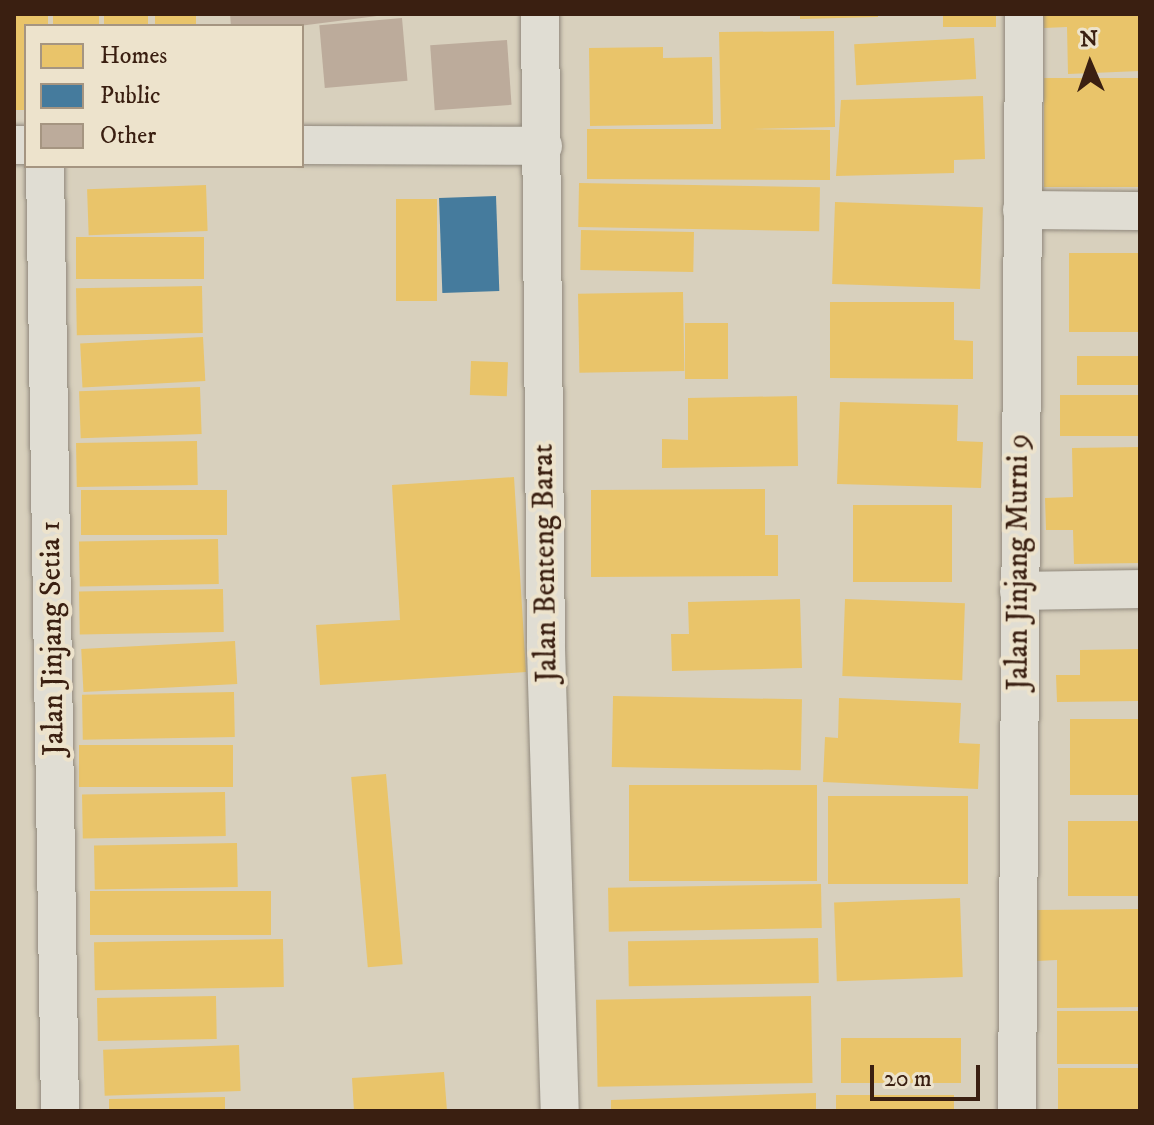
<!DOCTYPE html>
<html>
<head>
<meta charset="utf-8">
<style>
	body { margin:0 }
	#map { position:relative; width:1154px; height:1125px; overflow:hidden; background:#d8d0bd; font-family:"IM FELL DW Pica",serif }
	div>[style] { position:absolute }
	.homes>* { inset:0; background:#e9c46a; transform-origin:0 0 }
	.public>* { inset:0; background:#457b9d; transform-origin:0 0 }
	.building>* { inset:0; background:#bcab9b; transform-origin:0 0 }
	.roads { filter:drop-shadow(0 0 2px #90887c) drop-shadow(0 0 2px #90887c) }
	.minor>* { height:38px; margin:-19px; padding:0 19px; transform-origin:19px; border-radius:19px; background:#e0ddd3 }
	span { translate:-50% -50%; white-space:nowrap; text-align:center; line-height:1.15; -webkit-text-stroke:8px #ede3cc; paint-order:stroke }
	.street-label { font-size:30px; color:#3a1f11 }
	.frame { position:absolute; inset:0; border:16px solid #3a1f11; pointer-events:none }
	.legend { position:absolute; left:24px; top:24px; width:280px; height:144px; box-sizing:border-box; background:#ede3cc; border:2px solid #a59581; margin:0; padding:10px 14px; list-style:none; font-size:24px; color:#3a1f11 }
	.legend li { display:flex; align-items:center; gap:16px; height:40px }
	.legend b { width:40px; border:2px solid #a59581 }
	.north { position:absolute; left:1050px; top:24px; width:80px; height:80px; -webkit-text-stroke:6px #ede3cc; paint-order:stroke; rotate:358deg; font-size:22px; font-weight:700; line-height:32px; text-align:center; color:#3a1f11 }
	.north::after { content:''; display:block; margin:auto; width:28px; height:36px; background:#3a1f11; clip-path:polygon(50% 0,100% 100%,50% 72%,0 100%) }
	.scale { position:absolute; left:870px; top:1065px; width:110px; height:36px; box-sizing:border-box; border:4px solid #3a1f11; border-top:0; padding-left:10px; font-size:24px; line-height:28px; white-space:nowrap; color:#3a1f11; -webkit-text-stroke:6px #ede3cc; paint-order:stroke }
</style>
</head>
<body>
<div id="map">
	<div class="homes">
		<div style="clip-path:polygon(14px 14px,48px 14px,48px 26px,26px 26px,26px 110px,14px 110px)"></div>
		<div style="left:53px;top:14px;width:46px;height:12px"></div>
		<div style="left:104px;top:14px;width:44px;height:12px"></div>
		<div style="left:155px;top:14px;width:41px;height:12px"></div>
		<div style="clip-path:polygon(800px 14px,878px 14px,878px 17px,800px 19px)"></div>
		<div style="left:943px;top:14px;width:53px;height:13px"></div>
		<div style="clip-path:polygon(1043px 14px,1140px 14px,1140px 71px,1068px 74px,1067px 27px,1044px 28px)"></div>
		<div style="clip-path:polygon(834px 31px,835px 127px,751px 129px,830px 130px,830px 180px,587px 179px,587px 129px,721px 129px,719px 32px)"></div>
		<div style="left:974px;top:38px;width:41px;height:120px;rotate:87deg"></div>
		<div style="clip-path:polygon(663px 47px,663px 58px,712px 57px,713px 124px,590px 126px,589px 48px)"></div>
		<div style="left:1140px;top:78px;width:109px;height:96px;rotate:90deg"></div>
		<div style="clip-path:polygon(983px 96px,985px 159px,954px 160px,954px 173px,836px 176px,841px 100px)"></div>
		<div style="left:579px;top:183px;width:241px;height:44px;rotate:1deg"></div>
		<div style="left:206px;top:185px;width:46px;height:119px;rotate:88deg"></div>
		<div style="left:396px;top:199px;width:41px;height:102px"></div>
		<div style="left:835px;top:202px;width:148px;height:82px;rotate:2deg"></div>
		<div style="left:581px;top:230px;width:113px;height:40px;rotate:1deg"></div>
		<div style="left:204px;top:237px;width:42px;height:128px;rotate:90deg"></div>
		<div style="left:1140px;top:253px;width:79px;height:71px;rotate:90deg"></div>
		<div style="left:202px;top:286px;width:47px;height:126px;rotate:89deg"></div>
		<div style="left:683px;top:292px;width:79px;height:105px;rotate:89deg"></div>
		<div style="clip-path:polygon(830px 302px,954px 302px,954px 340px,973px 341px,973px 379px,830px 378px)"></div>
		<div style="left:685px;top:323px;width:43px;height:56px"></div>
		<div style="left:203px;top:337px;width:44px;height:123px;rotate:87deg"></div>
		<div style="left:1140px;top:356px;width:29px;height:63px;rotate:90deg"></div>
		<div style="left:471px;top:361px;width:37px;height:34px;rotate:2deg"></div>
		<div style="left:200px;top:387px;width:47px;height:121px;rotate:88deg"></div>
		<div style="left:1140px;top:395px;width:41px;height:80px;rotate:90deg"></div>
		<div style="clip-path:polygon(797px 396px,798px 466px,662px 468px,662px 439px,688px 440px,688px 398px)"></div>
		<div style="clip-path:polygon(840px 402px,958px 405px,957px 441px,983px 442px,981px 488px,837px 484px)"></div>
		<div style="left:197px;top:441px;width:44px;height:121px;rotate:89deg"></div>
		<div style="clip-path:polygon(1140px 447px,1140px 563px,1074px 564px,1073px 530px,1046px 530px,1045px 498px,1073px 497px,1072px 448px)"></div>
		<div style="clip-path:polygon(514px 477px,526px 672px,320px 685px,316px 625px,400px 620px,392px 485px)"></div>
		<div style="clip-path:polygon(765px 489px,765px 535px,778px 535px,778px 576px,591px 577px,591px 490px)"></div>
		<div style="left:227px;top:490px;width:45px;height:146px;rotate:90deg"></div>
		<div style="left:853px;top:505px;width:99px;height:77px"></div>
		<div style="left:218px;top:539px;width:45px;height:139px;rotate:89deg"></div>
		<div style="left:223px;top:589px;width:43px;height:144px;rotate:89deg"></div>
		<div style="clip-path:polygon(800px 599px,802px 668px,672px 671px,671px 634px,689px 634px,688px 602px)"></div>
		<div style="left:845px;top:599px;width:120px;height:77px;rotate:2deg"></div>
		<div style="left:235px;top:641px;width:43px;height:154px;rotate:87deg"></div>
		<div style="clip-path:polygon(1140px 649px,1140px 701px,1057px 702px,1056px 675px,1080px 675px,1080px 650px)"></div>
		<div style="left:234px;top:692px;width:45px;height:152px;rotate:89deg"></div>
		<div style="left:613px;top:696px;width:189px;height:71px;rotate:1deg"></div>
		<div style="clip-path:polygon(839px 698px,961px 703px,959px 743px,980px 744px,978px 789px,823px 782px,825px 737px,838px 738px)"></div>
		<div style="left:1140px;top:719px;width:76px;height:70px;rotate:90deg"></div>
		<div style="left:233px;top:745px;width:42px;height:154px;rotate:90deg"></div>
		<div style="left:386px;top:774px;width:191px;height:35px;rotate:85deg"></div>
		<div style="left:629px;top:785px;width:188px;height:96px"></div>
		<div style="left:225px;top:792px;width:44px;height:143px;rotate:89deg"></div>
		<div style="left:828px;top:796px;width:140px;height:88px"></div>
		<div style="left:1140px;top:821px;width:75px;height:72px;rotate:90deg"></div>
		<div style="left:237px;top:843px;width:44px;height:143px;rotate:89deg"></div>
		<div style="left:821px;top:884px;width:44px;height:213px;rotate:89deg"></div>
		<div style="left:271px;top:891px;width:44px;height:181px;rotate:90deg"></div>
		<div style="left:960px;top:898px;width:79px;height:126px;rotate:88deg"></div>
		<div style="clip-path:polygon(1140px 909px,1140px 1007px,1057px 1008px,1057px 960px,1037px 961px,1037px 910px)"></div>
		<div style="left:818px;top:938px;width:45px;height:190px;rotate:89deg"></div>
		<div style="left:283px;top:939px;width:48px;height:189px;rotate:89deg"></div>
		<div style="left:216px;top:996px;width:43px;height:119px;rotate:89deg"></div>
		<div style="left:811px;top:996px;width:87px;height:215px;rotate:89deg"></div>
		<div style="left:1140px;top:1011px;width:53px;height:83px;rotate:90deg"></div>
		<div style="left:841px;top:1038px;width:120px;height:45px"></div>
		<div style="left:239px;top:1045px;width:46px;height:136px;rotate:88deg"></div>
		<div style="left:1140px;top:1068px;width:43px;height:82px;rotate:90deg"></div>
		<div style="clip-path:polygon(444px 1072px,447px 1111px,354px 1111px,352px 1078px)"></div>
		<div style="clip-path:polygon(816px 1093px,816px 1111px,611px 1111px,611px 1100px)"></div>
		<div style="left:954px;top:1095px;width:16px;height:118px;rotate:90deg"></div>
		<div style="clip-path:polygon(225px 1097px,225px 1111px,109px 1111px,109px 1099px)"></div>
	</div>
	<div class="public">
		<div style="left:496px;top:196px;width:95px;height:57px;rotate:88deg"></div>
	</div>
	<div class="building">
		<div style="clip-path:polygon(230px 14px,377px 14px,377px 16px,299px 26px,231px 26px)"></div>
		<div style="left:402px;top:18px;width:63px;height:83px;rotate:85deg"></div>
		<div style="left:507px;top:40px;width:65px;height:77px;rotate:86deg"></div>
	</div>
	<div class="roads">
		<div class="minor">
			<div style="left:540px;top:14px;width:634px;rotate:89.46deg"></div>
			<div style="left:546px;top:648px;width:463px;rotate:88.3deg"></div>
			<div style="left:14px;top:145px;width:12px"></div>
			<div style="left:302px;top:145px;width:241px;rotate:0.2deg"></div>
			<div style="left:45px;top:166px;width:945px;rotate:89.09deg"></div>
			<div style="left:1022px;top:210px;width:118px;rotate:0.5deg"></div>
			<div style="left:1019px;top:591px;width:121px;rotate:-0.9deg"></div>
			<div style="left:1017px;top:1111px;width:1097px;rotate:-89.63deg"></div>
		</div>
	</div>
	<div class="street-label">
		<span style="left:1019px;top:562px;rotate:-90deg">Jalan Jinjang Murni 9</span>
		<span style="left:546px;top:563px;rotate:-91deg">Jalan Benteng Barat</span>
		<span style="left:53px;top:638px;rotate:-91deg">Jalan Jinjang Setia 1</span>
	</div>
	<div class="frame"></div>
	<ul class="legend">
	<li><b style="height:22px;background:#e9c46a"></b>Homes</li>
	<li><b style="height:22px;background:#457b9d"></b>Public</li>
	<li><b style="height:22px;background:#bcab9b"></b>Other</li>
	</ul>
	<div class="north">N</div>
	<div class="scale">20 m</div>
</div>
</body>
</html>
